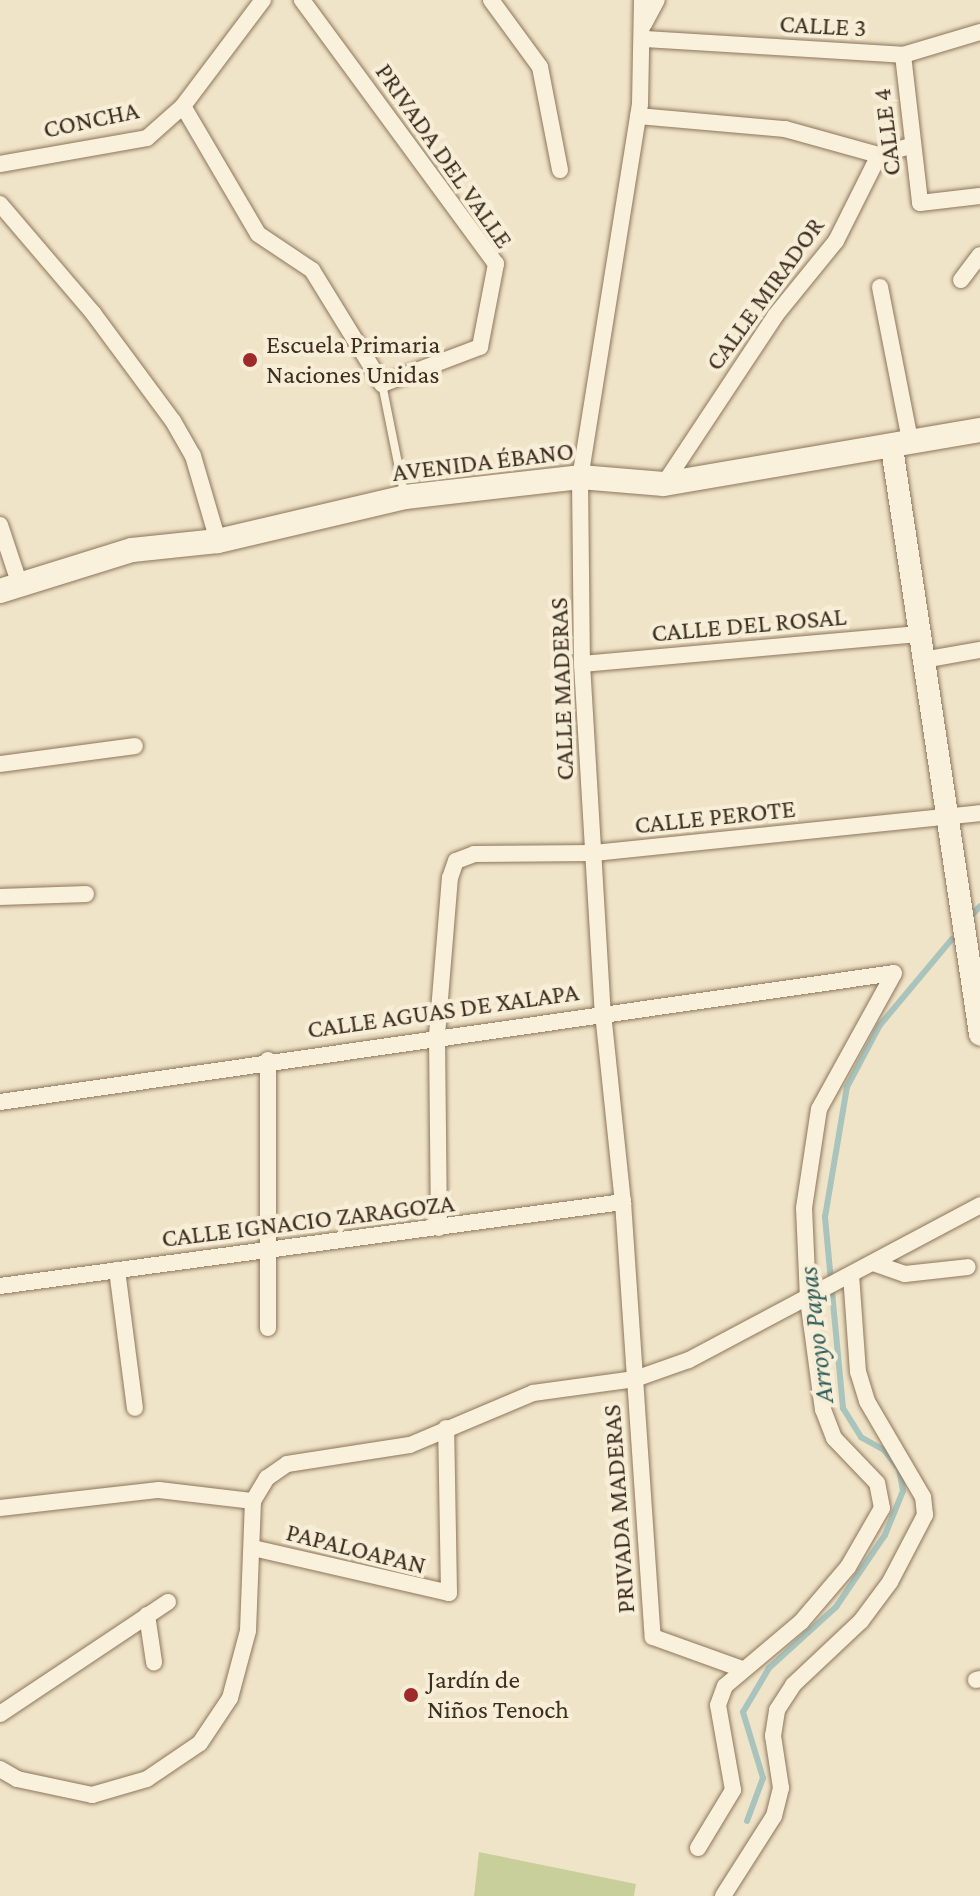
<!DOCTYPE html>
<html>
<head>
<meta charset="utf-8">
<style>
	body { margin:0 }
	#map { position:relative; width:980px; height:1896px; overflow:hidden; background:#f0e4c8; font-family:"Crimson Pro",serif }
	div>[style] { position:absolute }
	.green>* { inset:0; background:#c9cf9b }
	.stream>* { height:6px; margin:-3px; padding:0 3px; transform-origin:3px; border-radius:3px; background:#a9c4bc }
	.roads { filter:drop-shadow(0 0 2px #8d765c) drop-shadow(0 0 2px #8d765c) }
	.service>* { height:8px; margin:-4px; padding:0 4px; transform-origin:4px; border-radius:4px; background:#faf1dc }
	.minor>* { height:16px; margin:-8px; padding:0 8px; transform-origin:8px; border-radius:8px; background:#faf1dc }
	.tertiary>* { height:22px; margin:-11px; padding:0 11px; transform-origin:11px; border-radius:11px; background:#faf1dc }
	.secondary>* { height:24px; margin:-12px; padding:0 12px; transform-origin:12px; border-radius:12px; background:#faf1dc }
	.dots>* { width:22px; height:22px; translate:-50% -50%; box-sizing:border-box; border:4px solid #f7eed8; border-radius:50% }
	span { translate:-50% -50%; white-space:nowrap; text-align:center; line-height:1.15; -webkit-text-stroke:8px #f7eed8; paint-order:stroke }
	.street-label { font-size:26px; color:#3d2e20 }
	.poi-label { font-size:26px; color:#3d2e20 }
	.left { translate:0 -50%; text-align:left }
	.water-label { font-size:28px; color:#2f5d5a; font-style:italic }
</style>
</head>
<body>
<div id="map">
	<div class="green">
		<div style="clip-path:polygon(479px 1852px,636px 1884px,634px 1896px,474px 1896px)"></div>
	</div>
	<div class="stream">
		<div style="left:974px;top:913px;width:9px;rotate:-49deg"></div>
		<div style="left:747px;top:1821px;width:46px;rotate:-69.6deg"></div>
		<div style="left:763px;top:1778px;width:69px;rotate:-106.9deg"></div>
		<div style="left:743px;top:1712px;width:51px;rotate:-59.4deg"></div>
		<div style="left:769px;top:1668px;width:91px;rotate:-42.3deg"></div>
		<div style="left:836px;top:1607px;width:87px;rotate:-55.8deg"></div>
		<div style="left:885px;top:1535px;width:48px;rotate:-67.8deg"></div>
		<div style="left:903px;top:1491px;width:22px;rotate:-100deg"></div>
		<div style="left:899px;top:1469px;width:24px;rotate:-128deg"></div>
		<div style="left:884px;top:1450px;width:26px;rotate:-151deg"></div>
		<div style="left:861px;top:1437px;width:34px;rotate:-122deg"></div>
		<div style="left:843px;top:1408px;width:192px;rotate:-95.4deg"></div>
		<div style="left:825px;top:1217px;width:132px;rotate:-80.4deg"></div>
		<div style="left:847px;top:1087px;width:70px;rotate:-62deg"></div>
		<div style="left:880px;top:1025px;width:112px;rotate:-50.1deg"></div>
	</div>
	<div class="roads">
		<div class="service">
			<div style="left:382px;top:384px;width:111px;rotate:78.6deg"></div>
		</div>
		<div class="minor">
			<div style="left:491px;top:0;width:83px;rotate:53.8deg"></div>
			<div style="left:540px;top:67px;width:105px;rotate:79deg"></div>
			<div style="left:642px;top:0;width:104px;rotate:91.1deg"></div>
			<div style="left:640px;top:104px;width:378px;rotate:99.1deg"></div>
			<div style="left:580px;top:477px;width:187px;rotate:89.4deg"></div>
			<div style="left:582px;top:664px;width:350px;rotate:86.6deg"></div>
			<div style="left:603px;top:1013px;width:190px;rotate:84deg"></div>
			<div style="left:623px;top:1202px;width:436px;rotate:86.1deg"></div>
			<div style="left:653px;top:1637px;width:95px;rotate:19.8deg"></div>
			<div style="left:644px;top:24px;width:27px;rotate:-62deg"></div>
			<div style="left:645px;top:39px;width:258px;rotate:3.5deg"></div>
			<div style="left:903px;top:55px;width:80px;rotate:-16.6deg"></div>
			<div style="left:903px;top:55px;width:149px;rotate:83.4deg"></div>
			<div style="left:920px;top:203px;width:60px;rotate:-6.7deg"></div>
			<div style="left:183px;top:106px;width:148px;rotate:59.6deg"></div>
			<div style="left:258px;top:234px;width:65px;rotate:33.7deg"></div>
			<div style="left:312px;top:270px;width:134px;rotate:58.4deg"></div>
			<div style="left:382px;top:384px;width:105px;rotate:-20.7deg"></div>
			<div style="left:480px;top:347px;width:85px;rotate:-79.1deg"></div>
			<div style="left:496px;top:264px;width:328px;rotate:-126.3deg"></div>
			<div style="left:638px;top:116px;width:148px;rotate:5.1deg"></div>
			<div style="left:785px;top:129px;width:98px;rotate:15.5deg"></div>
			<div style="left:0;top:164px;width:149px;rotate:-10deg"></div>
			<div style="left:147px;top:138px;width:48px;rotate:-41.6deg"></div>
			<div style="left:183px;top:106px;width:133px;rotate:-53deg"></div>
			<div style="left:0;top:204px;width:143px;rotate:49.5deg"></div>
			<div style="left:93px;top:313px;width:134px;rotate:53.5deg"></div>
			<div style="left:173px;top:421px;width:40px;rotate:60.3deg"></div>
			<div style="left:193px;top:456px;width:89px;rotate:73.6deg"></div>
			<div style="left:961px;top:280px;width:31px;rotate:-53deg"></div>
			<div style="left:880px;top:287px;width:161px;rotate:78.9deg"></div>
			<div style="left:664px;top:484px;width:201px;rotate:-56.5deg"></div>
			<div style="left:775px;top:316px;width:97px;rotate:-50.9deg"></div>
			<div style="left:836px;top:241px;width:96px;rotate:-63.4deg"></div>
			<div style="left:879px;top:155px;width:33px;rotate:-16deg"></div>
			<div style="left:0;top:525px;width:60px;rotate:71.6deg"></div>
			<div style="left:923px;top:660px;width:58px;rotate:-10deg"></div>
			<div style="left:582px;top:664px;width:338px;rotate:-5.1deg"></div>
			<div style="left:0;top:764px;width:136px;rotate:-7.6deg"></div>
			<div style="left:0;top:897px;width:86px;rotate:-2deg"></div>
			<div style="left:0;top:1102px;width:903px;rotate:-8.21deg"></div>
			<div style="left:439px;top:1228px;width:193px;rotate:-90.6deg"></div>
			<div style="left:437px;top:1035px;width:158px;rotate:-85.3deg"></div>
			<div style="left:450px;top:878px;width:18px;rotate:-71deg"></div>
			<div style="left:456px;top:861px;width:19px;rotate:-21deg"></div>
			<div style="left:474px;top:854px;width:120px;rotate:-0.5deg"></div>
			<div style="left:594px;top:853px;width:388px;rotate:-5.9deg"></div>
			<div style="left:873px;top:1263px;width:34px;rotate:19deg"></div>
			<div style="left:905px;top:1274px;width:63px;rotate:-6.3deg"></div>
			<div style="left:117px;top:1270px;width:139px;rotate:82.6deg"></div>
			<div style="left:0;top:1286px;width:629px;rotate:-7.68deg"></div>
			<div style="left:268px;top:1328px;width:268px;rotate:-90deg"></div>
			<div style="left:253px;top:1501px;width:27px;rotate:-59deg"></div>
			<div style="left:267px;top:1478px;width:24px;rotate:-35deg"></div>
			<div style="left:287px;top:1464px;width:124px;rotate:-8.8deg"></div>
			<div style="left:410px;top:1445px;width:134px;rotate:-22.9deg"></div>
			<div style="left:533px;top:1393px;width:103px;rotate:-7.8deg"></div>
			<div style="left:635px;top:1379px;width:57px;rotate:-19.4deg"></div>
			<div style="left:689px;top:1360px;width:330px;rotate:-28deg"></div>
			<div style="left:0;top:1508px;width:160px;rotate:-6.5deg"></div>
			<div style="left:159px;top:1490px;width:95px;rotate:6.7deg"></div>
			<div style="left:253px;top:1548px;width:201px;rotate:12.9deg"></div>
			<div style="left:449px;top:1593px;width:165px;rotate:-91deg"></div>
			<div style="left:147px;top:1615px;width:48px;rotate:81.5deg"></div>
			<div style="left:976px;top:1680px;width:4px;rotate:-14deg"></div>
			<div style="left:0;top:1714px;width:202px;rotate:-33.7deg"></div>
			<div style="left:0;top:1769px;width:20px;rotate:30deg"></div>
			<div style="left:17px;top:1779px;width:77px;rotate:12deg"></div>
			<div style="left:92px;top:1795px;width:57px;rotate:-16.2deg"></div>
			<div style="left:147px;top:1779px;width:64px;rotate:-34.2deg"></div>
			<div style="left:200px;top:1743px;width:54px;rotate:-56.3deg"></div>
			<div style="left:230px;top:1698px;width:69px;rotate:-75deg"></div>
			<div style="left:248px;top:1631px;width:130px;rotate:-87.8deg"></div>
			<div style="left:698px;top:1848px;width:68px;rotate:-58.9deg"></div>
			<div style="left:733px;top:1790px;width:86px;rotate:-100deg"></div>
			<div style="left:718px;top:1705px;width:20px;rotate:-70deg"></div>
			<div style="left:725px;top:1686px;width:99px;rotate:-40.1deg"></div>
			<div style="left:801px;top:1622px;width:72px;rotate:-49.5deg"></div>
			<div style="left:848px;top:1567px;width:68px;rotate:-60deg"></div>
			<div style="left:882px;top:1508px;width:25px;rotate:-101deg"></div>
			<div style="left:877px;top:1483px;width:62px;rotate:-133.7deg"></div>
			<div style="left:834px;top:1438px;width:30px;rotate:-111deg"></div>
			<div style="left:823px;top:1410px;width:112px;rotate:-97.7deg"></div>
			<div style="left:808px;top:1299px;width:91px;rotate:-92.5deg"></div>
			<div style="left:804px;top:1208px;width:100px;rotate:-81.4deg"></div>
			<div style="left:819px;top:1109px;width:155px;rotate:-61.1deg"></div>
			<div style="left:723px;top:1896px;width:95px;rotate:-57.5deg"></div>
			<div style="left:774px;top:1816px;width:29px;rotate:-76deg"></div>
			<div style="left:781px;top:1788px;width:53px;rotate:-98.7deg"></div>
			<div style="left:773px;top:1736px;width:26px;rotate:-81deg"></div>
			<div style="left:777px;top:1710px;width:30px;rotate:-57deg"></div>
			<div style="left:793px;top:1685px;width:93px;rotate:-43.3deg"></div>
			<div style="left:861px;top:1621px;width:49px;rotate:-53.4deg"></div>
			<div style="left:890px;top:1582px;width:76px;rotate:-62.4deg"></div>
			<div style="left:925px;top:1515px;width:18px;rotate:-96deg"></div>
			<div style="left:923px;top:1497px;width:111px;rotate:-120.3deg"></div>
			<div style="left:867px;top:1401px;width:30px;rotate:-107deg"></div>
			<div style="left:858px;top:1372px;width:97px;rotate:-94.1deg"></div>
		</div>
		<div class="tertiary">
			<div style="left:892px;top:448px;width:593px;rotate:81.46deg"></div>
		</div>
		<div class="secondary">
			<div style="left:0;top:591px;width:138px;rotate:-17.3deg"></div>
			<div style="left:132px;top:550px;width:86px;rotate:-6deg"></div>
			<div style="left:218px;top:541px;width:192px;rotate:-13.2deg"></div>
			<div style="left:405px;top:497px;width:176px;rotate:-6.5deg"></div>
			<div style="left:580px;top:477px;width:84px;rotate:4.8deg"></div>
			<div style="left:664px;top:484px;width:321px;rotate:-9.7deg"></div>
		</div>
	</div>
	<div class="dots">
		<div style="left:250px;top:360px;background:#9e2a2b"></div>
		<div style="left:411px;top:1695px;background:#9e2a2b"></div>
	</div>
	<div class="street-label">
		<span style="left:823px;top:26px;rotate:3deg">CALLE 3</span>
		<span style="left:91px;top:120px;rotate:-12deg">CONCHA</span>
		<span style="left:887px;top:132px;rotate:-97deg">CALLE 4</span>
		<span style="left:444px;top:156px;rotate:55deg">PRIVADA DEL VALLE</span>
		<span style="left:765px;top:294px;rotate:-54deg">CALLE MIRADOR</span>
		<span style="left:483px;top:462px;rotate:-7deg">AVENIDA ÉBANO</span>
		<span style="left:749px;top:625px;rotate:-5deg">CALLE DEL ROSAL</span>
		<span style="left:562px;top:689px;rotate:-92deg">CALLE MADERAS</span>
		<span style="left:715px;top:817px;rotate:-6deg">CALLE PEROTE</span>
		<span style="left:443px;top:1011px;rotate:-8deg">CALLE AGUAS DE XALAPA</span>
		<span style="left:308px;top:1221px;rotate:-7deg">CALLE IGNACIO ZARAGOZA</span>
		<span style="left:619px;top:1509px;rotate:-94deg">PRIVADA MADERAS</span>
		<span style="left:356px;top:1549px;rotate:14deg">PAPALOAPAN</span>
	</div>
	<div class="poi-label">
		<span class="left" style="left:266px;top:360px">Escuela Primaria<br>Naciones Unidas</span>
		<span class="left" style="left:427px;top:1695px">Jardín de<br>Niños Tenoch</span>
	</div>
	<div class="water-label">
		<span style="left:816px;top:1335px;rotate:-97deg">Arroyo Papas</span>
	</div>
</div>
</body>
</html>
